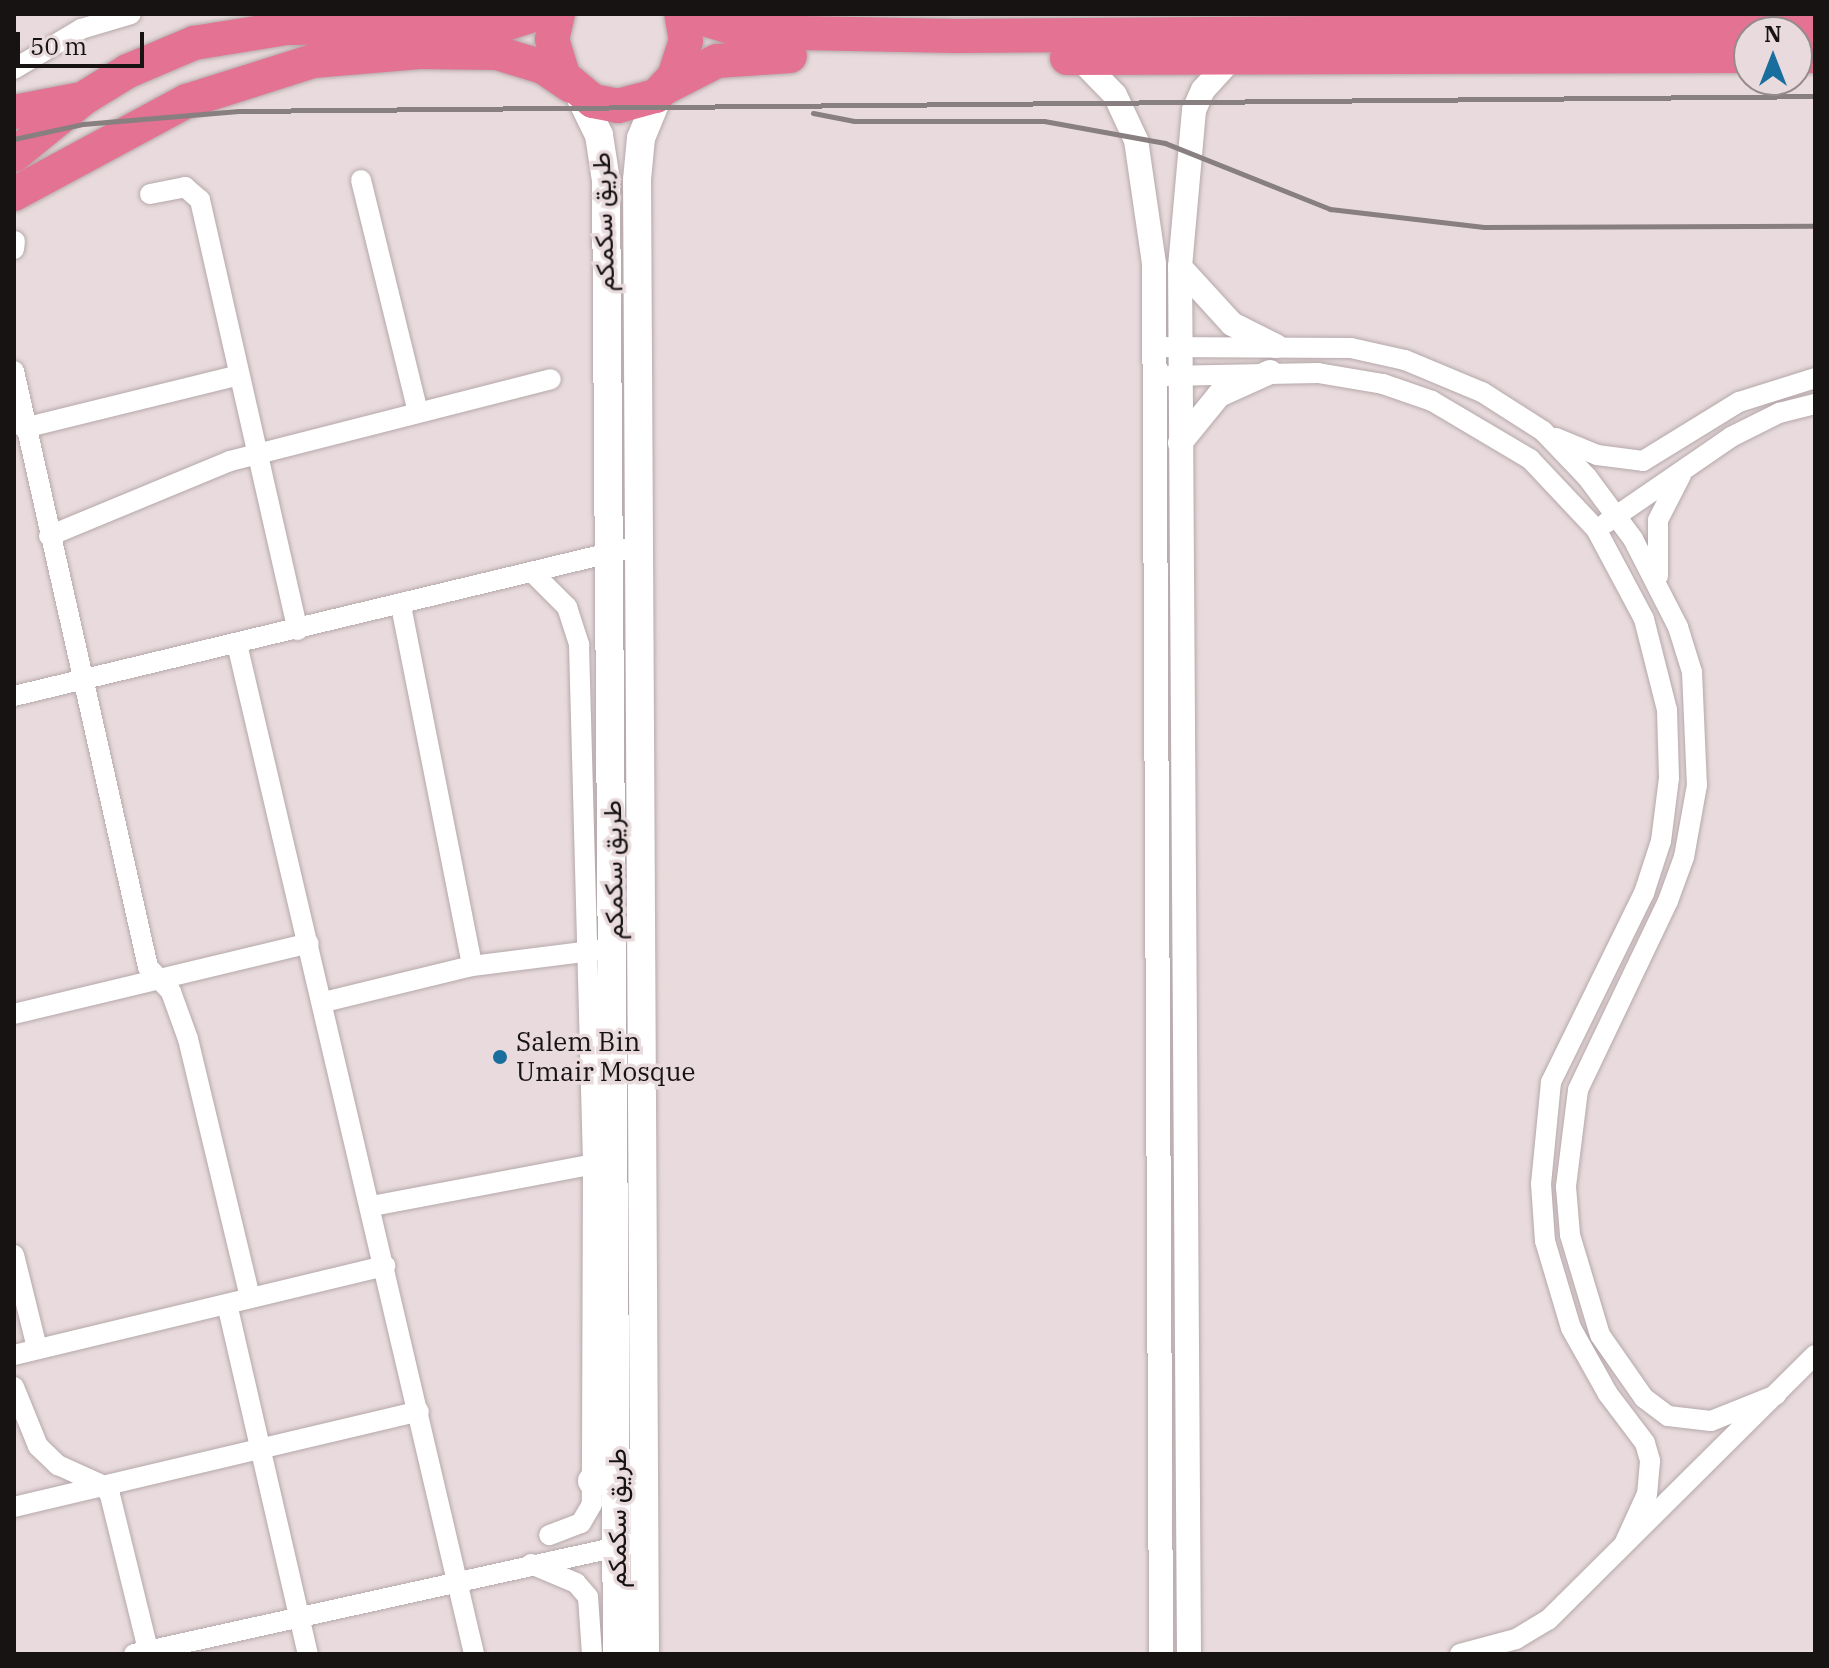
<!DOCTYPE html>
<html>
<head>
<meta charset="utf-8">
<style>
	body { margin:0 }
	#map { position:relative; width:1829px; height:1668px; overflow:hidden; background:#e9dbdd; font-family:"IBM Plex Serif",Vazirmatn,serif }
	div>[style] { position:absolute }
	.roads { filter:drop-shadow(0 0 2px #b5a8aa) drop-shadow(0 0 2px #b5a8aa) }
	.minor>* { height:20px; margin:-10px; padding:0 10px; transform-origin:10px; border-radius:10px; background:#fff }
	.tertiary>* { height:24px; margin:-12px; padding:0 12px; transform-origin:12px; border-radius:12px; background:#fff }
	.secondary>* { height:28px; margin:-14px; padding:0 14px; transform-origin:14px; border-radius:14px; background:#fff }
	.trunk>* { height:34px; margin:-17px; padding:0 17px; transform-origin:17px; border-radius:17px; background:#e47292 }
	.rail>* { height:5px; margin:-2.5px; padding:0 2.5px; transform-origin:2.5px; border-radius:2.5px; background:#887f80 }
	.dots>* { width:22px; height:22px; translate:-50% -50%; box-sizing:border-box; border:4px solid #e9dbdd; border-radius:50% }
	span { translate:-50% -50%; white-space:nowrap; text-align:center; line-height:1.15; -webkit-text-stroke:7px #e9dbdd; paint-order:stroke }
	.street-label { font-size:26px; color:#171313 }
	.poi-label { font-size:26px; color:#171313 }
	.left { translate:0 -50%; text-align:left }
	.frame { position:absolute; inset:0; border:16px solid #171313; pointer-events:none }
	.north { position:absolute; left:1733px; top:16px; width:80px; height:80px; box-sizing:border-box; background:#e9dbdd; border:2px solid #958b8c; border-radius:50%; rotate:0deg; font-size:22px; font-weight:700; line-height:32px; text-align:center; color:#171313 }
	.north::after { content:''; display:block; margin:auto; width:28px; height:36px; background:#1a6e9e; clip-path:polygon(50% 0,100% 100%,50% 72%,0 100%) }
	.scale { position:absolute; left:16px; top:32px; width:128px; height:36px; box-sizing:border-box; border:4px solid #171313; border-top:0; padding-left:10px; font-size:24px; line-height:28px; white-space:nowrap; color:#171313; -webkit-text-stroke:6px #e9dbdd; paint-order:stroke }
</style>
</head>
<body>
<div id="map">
	<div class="roads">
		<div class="minor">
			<div style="left:14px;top:69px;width:78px;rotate:-30.8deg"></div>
			<div style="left:81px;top:29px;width:52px;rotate:-16.7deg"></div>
			<div style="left:361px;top:180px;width:239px;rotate:76.2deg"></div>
			<div style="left:150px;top:194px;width:36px;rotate:-11deg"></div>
			<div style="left:185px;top:187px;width:20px;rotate:41deg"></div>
			<div style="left:200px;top:200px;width:441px;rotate:77.2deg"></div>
			<div style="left:14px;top:249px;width:8px;rotate:-83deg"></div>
			<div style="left:1154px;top:347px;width:197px;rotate:0.3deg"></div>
			<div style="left:1351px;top:348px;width:55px;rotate:12.5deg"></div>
			<div style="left:1405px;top:360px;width:83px;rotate:22.6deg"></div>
			<div style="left:1482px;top:392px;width:72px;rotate:32.6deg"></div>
			<div style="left:1543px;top:431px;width:64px;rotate:46.3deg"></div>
			<div style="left:1587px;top:477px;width:77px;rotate:53.4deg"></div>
			<div style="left:1633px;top:539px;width:99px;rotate:62.9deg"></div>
			<div style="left:1678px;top:627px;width:47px;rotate:72.7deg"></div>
			<div style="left:1692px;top:672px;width:113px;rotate:87.5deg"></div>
			<div style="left:1697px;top:785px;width:73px;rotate:100.2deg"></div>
			<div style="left:1684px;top:857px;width:47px;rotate:110deg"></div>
			<div style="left:1668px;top:901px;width:209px;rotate:115.5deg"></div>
			<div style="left:1578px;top:1090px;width:98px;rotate:97.1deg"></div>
			<div style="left:1566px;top:1187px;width:48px;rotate:85.2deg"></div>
			<div style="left:1570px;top:1235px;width:104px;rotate:73.3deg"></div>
			<div style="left:1600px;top:1335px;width:77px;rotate:55.1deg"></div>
			<div style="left:1644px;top:1398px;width:30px;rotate:37deg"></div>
			<div style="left:1668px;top:1416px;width:43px;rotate:6.6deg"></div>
			<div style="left:1711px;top:1421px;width:70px;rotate:-21.8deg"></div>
			<div style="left:14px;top:371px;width:611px;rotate:77.33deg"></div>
			<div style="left:148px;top:967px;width:34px;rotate:47deg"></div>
			<div style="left:171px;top:992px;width:50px;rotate:70.1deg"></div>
			<div style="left:188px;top:1039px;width:266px;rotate:76.5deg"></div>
			<div style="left:1165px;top:376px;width:153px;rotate:-1.1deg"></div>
			<div style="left:1318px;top:373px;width:66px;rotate:9.6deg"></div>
			<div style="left:1383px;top:384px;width:52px;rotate:19.1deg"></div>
			<div style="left:1432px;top:401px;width:114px;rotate:30.6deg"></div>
			<div style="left:1530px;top:459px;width:96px;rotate:46.7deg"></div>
			<div style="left:1596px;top:529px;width:102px;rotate:61.9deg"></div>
			<div style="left:1644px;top:619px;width:94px;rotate:75.8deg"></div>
			<div style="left:1667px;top:710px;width:68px;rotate:88.3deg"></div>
			<div style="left:1669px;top:778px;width:64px;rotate:97.2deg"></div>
			<div style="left:1661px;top:841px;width:55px;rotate:108.1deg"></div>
			<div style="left:1644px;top:893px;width:211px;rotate:116.2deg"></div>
			<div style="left:1551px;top:1082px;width:102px;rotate:95.6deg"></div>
			<div style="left:1541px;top:1184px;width:57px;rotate:86deg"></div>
			<div style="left:1545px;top:1241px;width:91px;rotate:73.4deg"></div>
			<div style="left:1571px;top:1328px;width:76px;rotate:60.7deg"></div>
			<div style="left:1608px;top:1394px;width:61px;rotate:52.9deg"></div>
			<div style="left:1645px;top:1443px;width:19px;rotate:74deg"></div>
			<div style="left:1650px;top:1461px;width:33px;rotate:95deg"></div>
			<div style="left:1647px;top:1494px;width:53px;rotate:114.6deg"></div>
			<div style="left:24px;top:428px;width:222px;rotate:-13.8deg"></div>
			<div style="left:1556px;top:438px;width:44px;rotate:22.5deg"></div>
			<div style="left:1597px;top:455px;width:46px;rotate:7.4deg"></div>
			<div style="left:1643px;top:461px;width:113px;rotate:-31.6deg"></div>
			<div style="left:1739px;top:402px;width:80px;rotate:-17.5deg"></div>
			<div style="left:1606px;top:523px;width:152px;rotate:-34.5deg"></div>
			<div style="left:1731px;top:437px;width:54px;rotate:-26.6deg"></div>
			<div style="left:1779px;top:413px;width:37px;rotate:-14deg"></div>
			<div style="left:49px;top:536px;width:196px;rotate:-22.5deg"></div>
			<div style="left:230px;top:461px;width:331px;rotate:-14.3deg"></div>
			<div style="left:534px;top:574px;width:47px;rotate:45deg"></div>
			<div style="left:567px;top:607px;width:40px;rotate:72deg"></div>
			<div style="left:579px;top:645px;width:519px;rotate:88.45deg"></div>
			<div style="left:593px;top:1164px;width:340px;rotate:90.2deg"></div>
			<div style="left:592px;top:1504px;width:22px;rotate:120deg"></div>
			<div style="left:581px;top:1523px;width:34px;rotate:159deg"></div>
			<div style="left:1658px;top:576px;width:56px;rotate:-90deg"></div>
			<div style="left:1658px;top:520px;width:51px;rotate:-62.9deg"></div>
			<div style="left:401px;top:606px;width:367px;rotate:78.8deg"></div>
			<div style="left:237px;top:644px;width:1037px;rotate:76.79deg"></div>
			<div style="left:14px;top:696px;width:643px;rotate:-13.5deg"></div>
			<div style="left:324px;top:1002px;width:152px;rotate:-13.7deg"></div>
			<div style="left:472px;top:966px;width:128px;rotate:-7.2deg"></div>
			<div style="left:14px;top:1014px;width:303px;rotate:-13.5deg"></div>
			<div style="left:372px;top:1206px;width:236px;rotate:-10.7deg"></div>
			<div style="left:14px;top:1255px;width:96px;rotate:76.1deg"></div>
			<div style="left:227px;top:1304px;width:359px;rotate:77deg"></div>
			<div style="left:14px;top:1355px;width:382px;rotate:-13.5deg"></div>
			<div style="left:14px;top:1387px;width:64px;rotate:67.9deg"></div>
			<div style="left:38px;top:1446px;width:28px;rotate:44deg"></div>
			<div style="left:58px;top:1465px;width:51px;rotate:24.5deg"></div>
			<div style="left:104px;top:1486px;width:11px;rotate:56deg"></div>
			<div style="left:110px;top:1495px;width:164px;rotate:76.2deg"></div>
			<div style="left:14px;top:1507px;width:416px;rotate:-13.3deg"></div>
			<div style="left:531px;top:1564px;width:49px;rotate:22.9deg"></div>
			<div style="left:576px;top:1583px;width:18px;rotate:49deg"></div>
			<div style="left:588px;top:1597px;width:57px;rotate:86deg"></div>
			<div style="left:134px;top:1654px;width:522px;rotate:-12.49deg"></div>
			<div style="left:1460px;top:1654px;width:58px;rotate:-15deg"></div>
			<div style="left:1516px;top:1639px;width:37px;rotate:-31deg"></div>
			<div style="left:1548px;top:1620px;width:376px;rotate:-44.8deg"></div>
		</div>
		<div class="tertiary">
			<div style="left:1080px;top:59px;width:50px;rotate:45.8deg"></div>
			<div style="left:1115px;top:95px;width:50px;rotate:65deg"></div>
			<div style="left:1136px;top:140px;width:125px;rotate:81.7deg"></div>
			<div style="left:1154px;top:264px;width:1390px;rotate:89.71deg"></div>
			<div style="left:1180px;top:267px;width:77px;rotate:47.6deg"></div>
			<div style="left:1232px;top:324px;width:49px;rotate:26.6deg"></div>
			<div style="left:1180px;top:443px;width:62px;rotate:-50.9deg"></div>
			<div style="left:1219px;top:395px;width:56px;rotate:-24.3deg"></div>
			<div style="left:1189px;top:1654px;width:1387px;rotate:-90.37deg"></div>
			<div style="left:1180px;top:267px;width:158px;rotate:-84.9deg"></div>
			<div style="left:1194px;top:110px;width:22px;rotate:-66deg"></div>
			<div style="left:1203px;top:90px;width:43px;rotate:-47.8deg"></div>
		</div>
		<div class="secondary">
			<div style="left:578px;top:92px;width:48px;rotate:64deg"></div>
			<div style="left:599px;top:135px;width:47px;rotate:81.3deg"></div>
			<div style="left:606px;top:181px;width:1473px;rotate:89.57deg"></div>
			<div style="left:592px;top:1481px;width:25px"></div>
			<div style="left:645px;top:1654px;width:1474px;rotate:-90.31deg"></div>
			<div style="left:637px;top:180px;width:42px;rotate:-84.6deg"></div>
			<div style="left:641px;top:138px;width:50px;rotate:-67.6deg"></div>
		</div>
		<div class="trunk">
			<div style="left:558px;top:14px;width:26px;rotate:103deg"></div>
			<div style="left:552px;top:39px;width:39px;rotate:73deg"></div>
			<div style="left:563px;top:76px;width:39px;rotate:40deg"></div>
			<div style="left:593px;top:101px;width:25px;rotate:11deg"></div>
			<div style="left:618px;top:106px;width:39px;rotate:-15deg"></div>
			<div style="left:656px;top:96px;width:26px;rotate:-47deg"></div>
			<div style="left:674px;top:77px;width:38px;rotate:-72deg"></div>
			<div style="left:686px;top:41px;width:27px;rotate:-100deg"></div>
			<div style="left:688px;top:14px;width:62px;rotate:17deg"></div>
			<div style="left:747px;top:32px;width:209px;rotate:1.1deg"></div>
			<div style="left:956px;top:36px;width:859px;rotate:-0.47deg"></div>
			<div style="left:1797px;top:56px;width:18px"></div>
			<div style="left:1067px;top:58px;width:682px;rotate:-0.17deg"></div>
			<div style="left:666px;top:87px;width:57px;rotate:-27deg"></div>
			<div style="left:717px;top:61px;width:73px;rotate:-3.9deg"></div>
			<div style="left:14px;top:112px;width:62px;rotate:-11.1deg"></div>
			<div style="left:14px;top:155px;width:90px;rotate:-39.2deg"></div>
			<div style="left:84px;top:98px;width:52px;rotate:-31.5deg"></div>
			<div style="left:128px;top:71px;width:72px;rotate:-23deg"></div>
			<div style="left:194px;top:43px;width:94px;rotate:-9.2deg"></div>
			<div style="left:287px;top:28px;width:212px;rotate:-0.5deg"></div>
			<div style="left:499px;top:26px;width:38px;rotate:-18deg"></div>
			<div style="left:14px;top:194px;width:196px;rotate:-28.3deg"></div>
			<div style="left:187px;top:101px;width:132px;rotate:-17.6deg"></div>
			<div style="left:313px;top:61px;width:107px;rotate:-4.8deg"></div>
			<div style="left:420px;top:52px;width:77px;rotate:0.7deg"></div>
			<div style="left:497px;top:53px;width:48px;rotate:16.9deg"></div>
			<div style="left:543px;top:67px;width:34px;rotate:34deg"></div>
		</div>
	</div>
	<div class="rail">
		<div style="left:813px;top:113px;width:42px;rotate:11deg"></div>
		<div style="left:854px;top:121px;width:190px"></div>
		<div style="left:1044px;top:121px;width:123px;rotate:10.3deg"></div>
		<div style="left:1165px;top:143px;width:178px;rotate:21.8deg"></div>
		<div style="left:1330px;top:209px;width:155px;rotate:6.7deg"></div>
		<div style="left:1484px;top:227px;width:331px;rotate:-0.2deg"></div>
		<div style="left:14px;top:139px;width:71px;rotate:-12.3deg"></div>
		<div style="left:83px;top:124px;width:156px;rotate:-4.8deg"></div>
		<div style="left:238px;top:111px;width:1577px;rotate:-0.54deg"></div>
	</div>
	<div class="dots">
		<div style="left:500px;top:1057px;background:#1a6e9e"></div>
	</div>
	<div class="street-label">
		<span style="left:603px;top:222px;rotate:-92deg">طريق سكمكم</span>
		<span style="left:613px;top:870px;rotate:-91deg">طريق سكمكم</span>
		<span style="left:617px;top:1518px;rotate:-90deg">طريق سكمكم</span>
	</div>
	<div class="poi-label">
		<span class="left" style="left:516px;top:1057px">Salem Bin<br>Umair Mosque</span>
	</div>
	<div class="frame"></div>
	<div class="north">N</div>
	<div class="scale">50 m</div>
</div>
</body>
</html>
